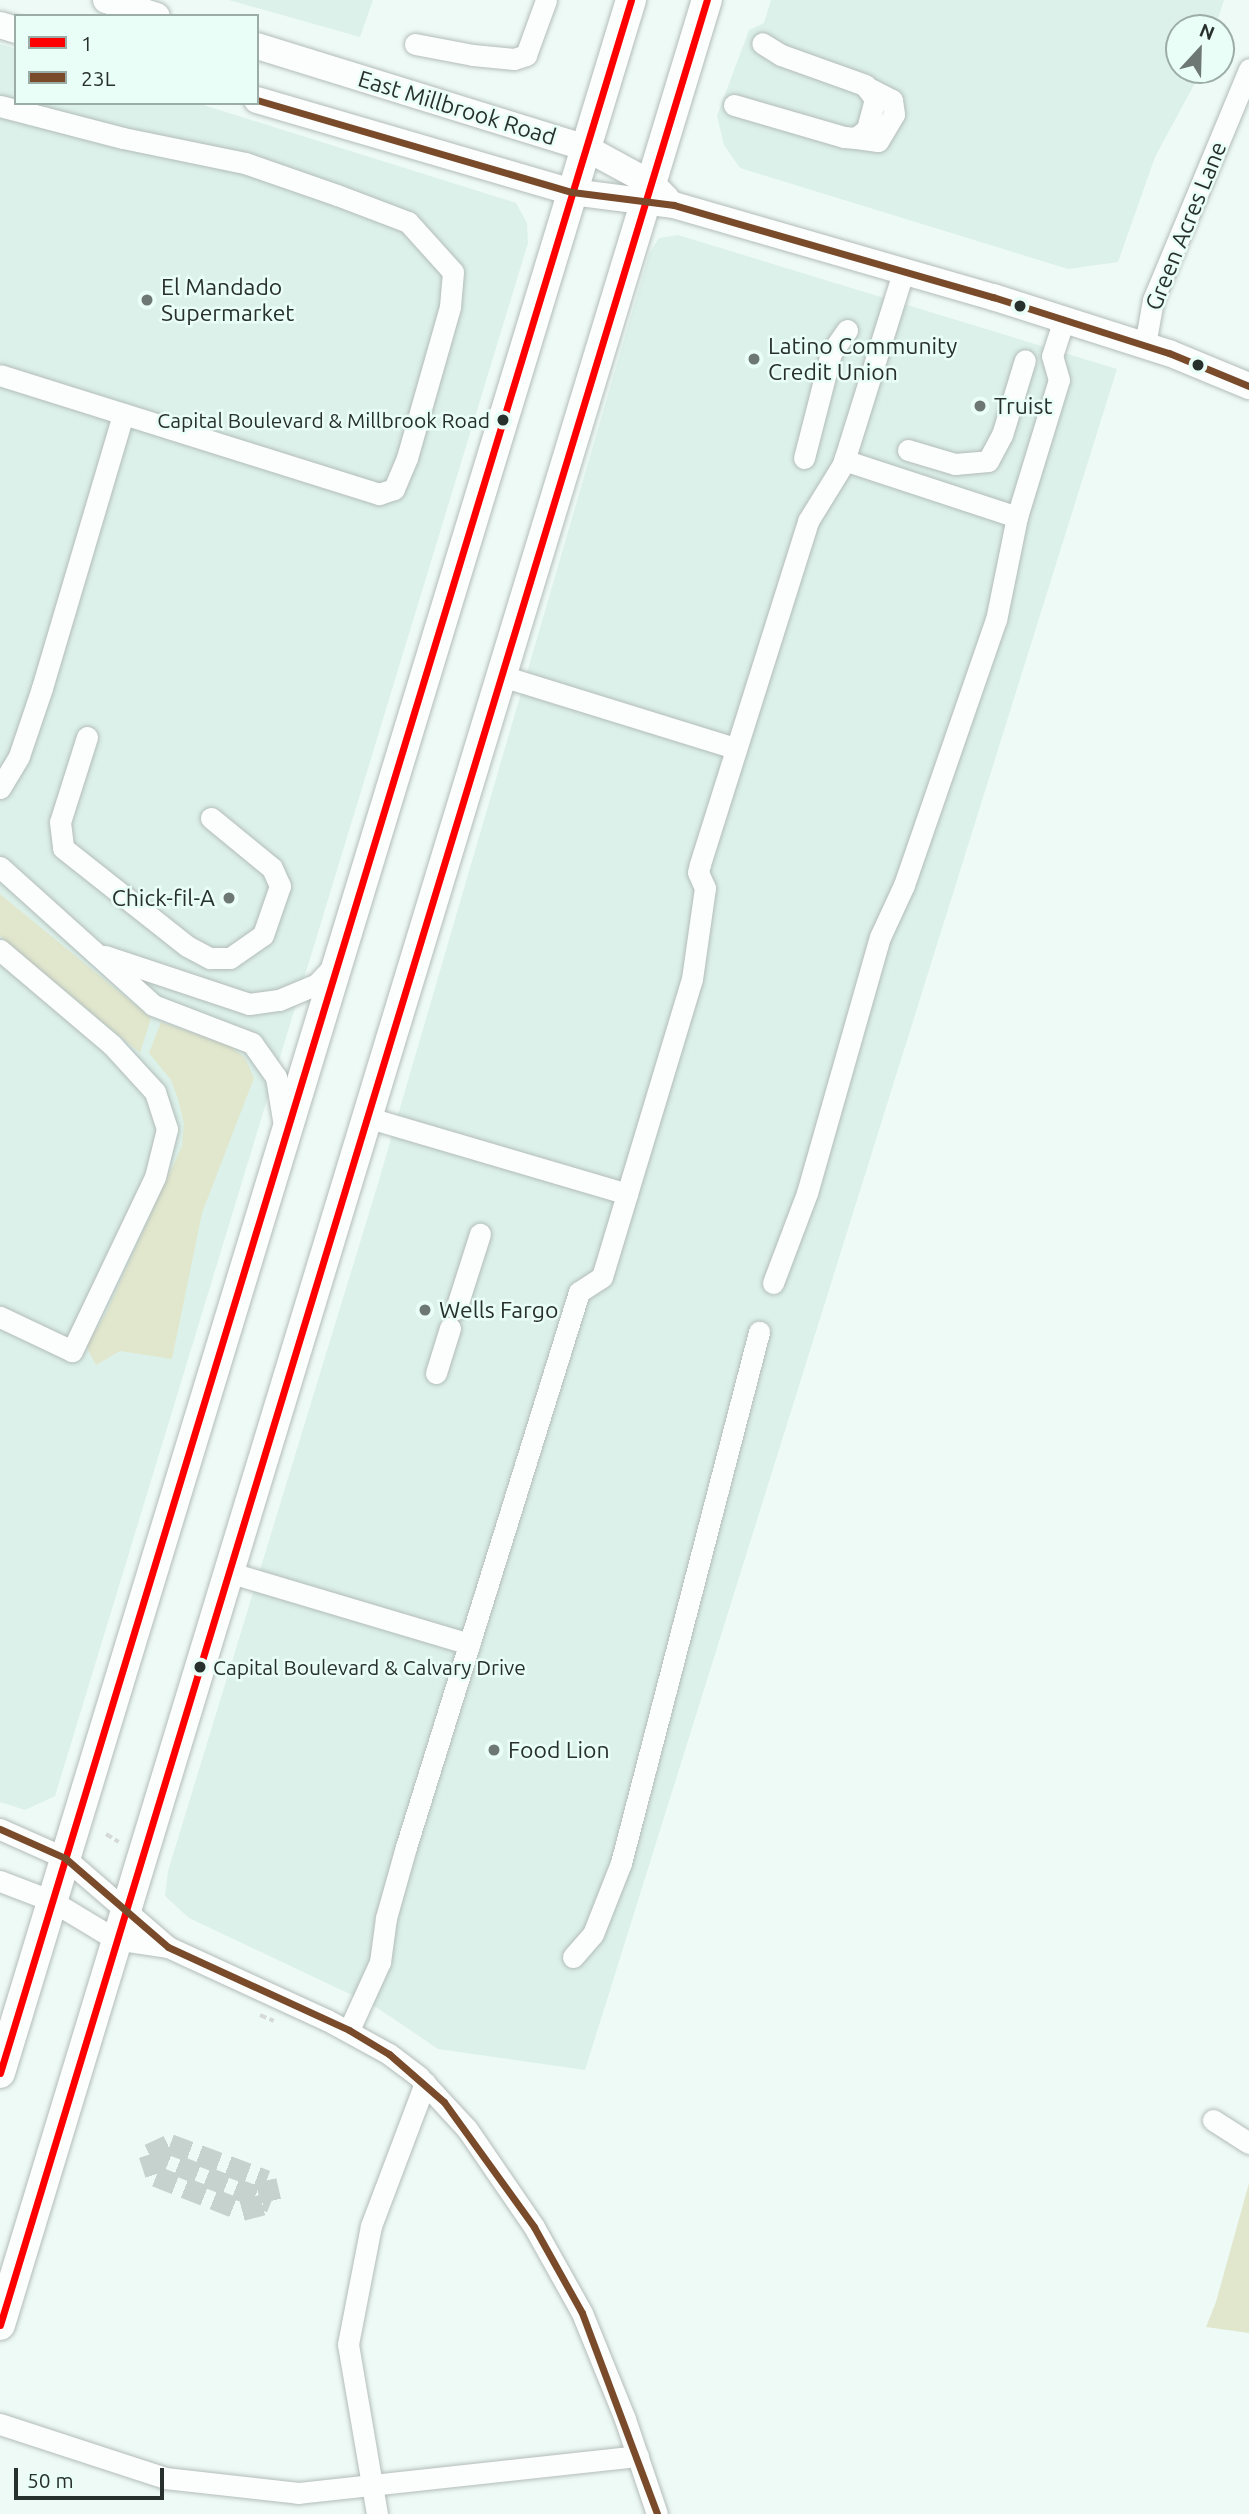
<!DOCTYPE html>
<html>
<head>
<meta charset="utf-8">
<style>
	body { margin:0 }
	#map { position:relative; width:1249px; height:2514px; overflow:hidden; background:#eefaf6; font-family:Ubuntu,sans-serif }
	div>[style] { position:absolute }
	.built>* { inset:0; background:#dcf1ea }
	.green>* { inset:0; background:#e1e7cd }
	.minor-tunnel>* { height:21px; margin-top:-10.5px; transform-origin:0; background:repeating-linear-gradient(90deg,#c6d2ce 0 21px,transparent 0 31px) }
	.path>* { height:3.5px; margin-top:-1.75px; transform-origin:0; background:repeating-linear-gradient(90deg,#d5d9d7 0 7px,transparent 0 10.5px) }
	.roads { filter:drop-shadow(0 0 2px #b3bcb9) drop-shadow(0 0 2px #b3bcb9) }
	.minor>* { height:21px; margin:-10.5px; padding:0 10.5px; transform-origin:10.5px; border-radius:10.5px; background:#fcfefe }
	.major>* { height:26px; margin:-13px; padding:0 13px; transform-origin:13px; border-radius:13px; background:#fcfefe }
	.highway>* { height:30px; margin:-15px; padding:0 15px; transform-origin:15px; border-radius:15px; background:#fcfefe }
	.bus-1>* { height:7px; margin:-3.5px; padding:0 3.5px; transform-origin:3.5px; border-radius:3.5px; background:#fe0000 }
	.bus-2>* { height:7px; margin:-3.5px; padding:0 3.5px; transform-origin:3.5px; border-radius:3.5px; background:#7a4b2a }
	.dots>* { width:19px; height:19px; translate:-50% -50%; box-sizing:border-box; border:4px solid #eafef8; border-radius:50% }
	span { translate:-50% -50%; white-space:nowrap; text-align:center; line-height:1.15; -webkit-text-stroke:5px #eafef8; paint-order:stroke }
	.bus-label { font-size:21px; color:#28302d }
	.right { translate:-100% -50%; text-align:right }
	.left { translate:0 -50%; text-align:left }
	.street-label { font-size:23px; color:#28302d }
	.poi-label { font-size:23px; color:#28302d }
	.legend { position:absolute; left:14px; top:14px; width:245px; height:91px; box-sizing:border-box; background:#eafef8; border:2px solid #9caca7; margin:0; padding:9px 12px; list-style:none; font-size:21px; color:#28302d }
	.legend li { display:flex; align-items:center; gap:14px; height:35px }
	.legend b { width:35px; border:2px solid #9caca7 }
	.north { position:absolute; left:1165px; top:14px; width:70px; height:70px; box-sizing:border-box; background:#eafef8; border:2px solid #9caca7; border-radius:50%; rotate:22deg; font-size:19px; font-weight:700; line-height:28px; text-align:center; color:#28302d }
	.north::after { content:''; display:block; margin:auto; width:24px; height:32px; background:#6d7773; clip-path:polygon(50% 0,100% 100%,50% 72%,0 100%) }
	.scale { position:absolute; left:14px; top:2468px; width:150px; height:32px; box-sizing:border-box; border:4px solid #28302d; border-top:0; padding-left:9px; font-size:21px; line-height:24px; white-space:nowrap; color:#28302d; -webkit-text-stroke:5px #eafef8; paint-order:stroke }
</style>
</head>
<body>
<div id="map">
	<div class="built">
		<div style="clip-path:polygon(229px 0,373px 0,360px 37px)"></div>
		<div style="clip-path:polygon(771px 0,1224px 0,1215px 28px,1179px 28px,1179px 70px,1202px 70px,1155px 157px,1118px 262px,1068px 269px,740px 168px,724px 145px,717px 116px,749px 30px,764px 23px)"></div>
		<div style="clip-path:polygon(0 44px,16px 49px,16px 103px,197px 103px,516px 203px,527px 223px,528px 243px,62px 1773px,55px 1796px,25px 1810px,0 1802px)"></div>
		<div style="clip-path:polygon(678px 235px,1117px 369px,585px 2070px,438px 2049px,373px 2005px,189px 1918px,165px 1896px,168px 1871px,377px 1187px,649px 254px,659px 238px)"></div>
	</div>
	<div class="green">
		<div style="clip-path:polygon(0 894px,151px 1018px,140px 1053px,0 936px)"></div>
		<div style="clip-path:polygon(161px 1022px,230px 1046px,245px 1058px,254px 1078px,202px 1213px,172px 1359px,120px 1351px,96px 1365px,86px 1346px,105px 1315px,182px 1146px,184px 1124px,178px 1099px,171px 1080px,149px 1053px)"></div>
		<div style="clip-path:polygon(1249px 2183px,1249px 2333px,1206px 2327px,1216px 2302px)"></div>
	</div>
	<div class="minor-tunnel">
		<div style="left:149px;top:2154px;width:23px;rotate:-25deg"></div>
		<div style="left:170px;top:2144px;width:103px;rotate:20.6deg"></div>
		<div style="left:266px;top:2180px;width:23px;rotate:77deg"></div>
		<div style="left:149px;top:2154px;width:23px;rotate:72deg"></div>
		<div style="left:156px;top:2176px;width:92px;rotate:21.6deg"></div>
		<div style="left:242px;top:2210px;width:30px;rotate:-15deg"></div>
		<div style="left:149px;top:2154px;width:131px;rotate:21.5deg"></div>
	</div>
	<div class="path">
		<div style="left:106px;top:1834px;width:15px;rotate:32deg"></div>
		<div style="left:260px;top:2015px;width:15px;rotate:23deg"></div>
	</div>
	<div class="roads">
		<div class="minor">
			<div style="left:415px;top:44px;width:59px;rotate:10.7deg"></div>
			<div style="left:473px;top:55px;width:41px;rotate:5.6deg"></div>
			<div style="left:514px;top:59px;width:13px;rotate:-18deg"></div>
			<div style="left:526px;top:55px;width:59px;rotate:-70deg"></div>
			<div style="left:734px;top:105px;width:115px;rotate:16.2deg"></div>
			<div style="left:844px;top:137px;width:12px;rotate:5deg"></div>
			<div style="left:856px;top:138px;width:14px;rotate:-39deg"></div>
			<div style="left:867px;top:129px;width:31px;rotate:-75deg"></div>
			<div style="left:875px;top:99px;width:17px;rotate:-126deg"></div>
			<div style="left:865px;top:85px;width:89px;rotate:-160.3deg"></div>
			<div style="left:781px;top:55px;width:22px;rotate:-148deg"></div>
			<div style="left:0;top:106px;width:127px;rotate:14.6deg"></div>
			<div style="left:123px;top:138px;width:125px;rotate:11.6deg"></div>
			<div style="left:245px;top:163px;width:97px;rotate:19.2deg"></div>
			<div style="left:337px;top:195px;width:76px;rotate:20.8deg"></div>
			<div style="left:408px;top:222px;width:67px;rotate:48deg"></div>
			<div style="left:453px;top:272px;width:35px;rotate:95deg"></div>
			<div style="left:450px;top:307px;width:157px;rotate:105.9deg"></div>
			<div style="left:407px;top:458px;width:34px;rotate:113deg"></div>
			<div style="left:394px;top:489px;width:16px;rotate:162deg"></div>
			<div style="left:379px;top:494px;width:397px;rotate:-162.6deg"></div>
			<div style="left:856px;top:138px;width:22px;rotate:8deg"></div>
			<div style="left:878px;top:141px;width:31px;rotate:-59deg"></div>
			<div style="left:894px;top:114px;width:14px;rotate:-98deg"></div>
			<div style="left:892px;top:100px;width:30px;rotate:-153deg"></div>
			<div style="left:1145px;top:345px;width:46px;rotate:-79.9deg"></div>
			<div style="left:1153px;top:300px;width:250px;rotate:-67.4deg"></div>
			<div style="left:908px;top:450px;width:49px;rotate:16.6deg"></div>
			<div style="left:955px;top:464px;width:33px;rotate:-5deg"></div>
			<div style="left:988px;top:461px;width:30px;rotate:-62deg"></div>
			<div style="left:1002px;top:435px;width:78px;rotate:-73deg"></div>
			<div style="left:804px;top:458px;width:108px;rotate:-75.6deg"></div>
			<div style="left:831px;top:353px;width:28px;rotate:-55deg"></div>
			<div style="left:1017px;top:517px;width:143px;rotate:-73deg"></div>
			<div style="left:1059px;top:380px;width:25px;rotate:-106deg"></div>
			<div style="left:1052px;top:356px;width:40px;rotate:-72deg"></div>
			<div style="left:502px;top:676px;width:244px;rotate:17.2deg"></div>
			<div style="left:87px;top:737px;width:89px;rotate:107.6deg"></div>
			<div style="left:60px;top:822px;width:26px;rotate:83deg"></div>
			<div style="left:63px;top:848px;width:158px;rotate:38.3deg"></div>
			<div style="left:187px;top:946px;width:26px;rotate:28deg"></div>
			<div style="left:210px;top:958px;width:20px"></div>
			<div style="left:230px;top:958px;width:40px;rotate:-34.9deg"></div>
			<div style="left:263px;top:935px;width:52px;rotate:-70.9deg"></div>
			<div style="left:280px;top:886px;width:20px;rotate:-114deg"></div>
			<div style="left:272px;top:868px;width:79px;rotate:-140.7deg"></div>
			<div style="left:0;top:788px;width:37px;rotate:-59deg"></div>
			<div style="left:19px;top:756px;width:72px;rotate:-71.3deg"></div>
			<div style="left:42px;top:688px;width:286px;rotate:-73.5deg"></div>
			<div style="left:0;top:867px;width:206px;rotate:42deg"></div>
			<div style="left:153px;top:1005px;width:106px;rotate:21deg"></div>
			<div style="left:252px;top:1043px;width:42px;rotate:54.8deg"></div>
			<div style="left:276px;top:1077px;width:50px;rotate:80.7deg"></div>
			<div style="left:0;top:950px;width:147px;rotate:40.3deg"></div>
			<div style="left:112px;top:1045px;width:64px;rotate:47.5deg"></div>
			<div style="left:155px;top:1092px;width:39px;rotate:72deg"></div>
			<div style="left:167px;top:1129px;width:49px;rotate:104deg"></div>
			<div style="left:155px;top:1177px;width:193px;rotate:115.5deg"></div>
			<div style="left:72px;top:1351px;width:80px;rotate:-154.7deg"></div>
			<div style="left:105px;top:956px;width:152px;rotate:18.4deg"></div>
			<div style="left:249px;top:1004px;width:30px;rotate:-8deg"></div>
			<div style="left:279px;top:1000px;width:41px;rotate:-22.8deg"></div>
			<div style="left:317px;top:984px;width:25px;rotate:-47deg"></div>
			<div style="left:366px;top:1117px;width:272px;rotate:16.4deg"></div>
			<div style="left:627px;top:1194px;width:225px;rotate:-73.2deg"></div>
			<div style="left:692px;top:979px;width:92px;rotate:-81.9deg"></div>
			<div style="left:705px;top:888px;width:17px;rotate:-114deg"></div>
			<div style="left:698px;top:872px;width:8px;rotate:-76deg"></div>
			<div style="left:700px;top:864px;width:360px;rotate:-72.5deg"></div>
			<div style="left:808px;top:521px;width:67px;rotate:-58.4deg"></div>
			<div style="left:843px;top:464px;width:201px;rotate:-72.6deg"></div>
			<div style="left:773px;top:1283px;width:96px;rotate:-69.3deg"></div>
			<div style="left:807px;top:1193px;width:266px;rotate:-74.1deg"></div>
			<div style="left:880px;top:937px;width:57px;rotate:-65.2deg"></div>
			<div style="left:904px;top:885px;width:281px;rotate:-70.9deg"></div>
			<div style="left:996px;top:620px;width:105px;rotate:-78.5deg"></div>
			<div style="left:1017px;top:517px;width:182px;rotate:-161.8deg"></div>
			<div style="left:456px;top:1309px;width:79px;rotate:-72.3deg"></div>
			<div style="left:436px;top:1373px;width:47px;rotate:-72.7deg"></div>
			<div style="left:228px;top:1572px;width:252px;rotate:16.6deg"></div>
			<div style="left:0;top:1829px;width:71px;rotate:24deg"></div>
			<div style="left:65px;top:1858px;width:136px;rotate:40.8deg"></div>
			<div style="left:0;top:1881px;width:56px;rotate:21deg"></div>
			<div style="left:52px;top:1901px;width:74px;rotate:31.1deg"></div>
			<div style="left:115px;top:1939px;width:54px;rotate:8.6deg"></div>
			<div style="left:168px;top:1947px;width:175px;rotate:24.7deg"></div>
			<div style="left:327px;top:2020px;width:71px;rotate:28.7deg"></div>
			<div style="left:389px;top:2054px;width:38px;rotate:37deg"></div>
			<div style="left:419px;top:2077px;width:71px;rotate:47.3deg"></div>
			<div style="left:467px;top:2129px;width:119px;rotate:55.6deg"></div>
			<div style="left:534px;top:2227px;width:98px;rotate:60.8deg"></div>
			<div style="left:582px;top:2313px;width:114px;rotate:67.9deg"></div>
			<div style="left:625px;top:2419px;width:100px;rotate:71.4deg"></div>
			<div style="left:573px;top:1957px;width:30px;rotate:-49deg"></div>
			<div style="left:593px;top:1934px;width:76px;rotate:-68.5deg"></div>
			<div style="left:621px;top:1863px;width:549px;rotate:-75.43deg"></div>
			<div style="left:349px;top:2030px;width:75px;rotate:-65.5deg"></div>
			<div style="left:380px;top:1962px;width:44px;rotate:-82.2deg"></div>
			<div style="left:386px;top:1918px;width:74px;rotate:-74.3deg"></div>
			<div style="left:406px;top:1847px;width:581px;rotate:-72.69deg"></div>
			<div style="left:579px;top:1292px;width:27px;rotate:-33deg"></div>
			<div style="left:602px;top:1277px;width:87px;rotate:-73.2deg"></div>
			<div style="left:1213px;top:2120px;width:43px;rotate:32.6deg"></div>
			<div style="left:0;top:2424px;width:174px;rotate:18.1deg"></div>
			<div style="left:165px;top:2478px;width:134px;rotate:6.4deg"></div>
			<div style="left:298px;top:2493px;width:342px;rotate:-6.2deg"></div>
			<div style="left:377px;top:2514px;width:172px;rotate:-99.7deg"></div>
			<div style="left:348px;top:2344px;width:120px;rotate:-79deg"></div>
			<div style="left:371px;top:2226px;width:153px;rotate:-69.3deg"></div>
		</div>
		<div class="major">
			<div style="left:106px;top:0;width:53px;rotate:17.4deg"></div>
			<div style="left:0;top:25px;width:17px;rotate:17deg"></div>
			<div style="left:257px;top:46px;width:344px;rotate:17.2deg"></div>
			<div style="left:586px;top:148px;width:75px;rotate:28.6deg"></div>
			<div style="left:652px;top:184px;width:20px;rotate:45deg"></div>
			<div style="left:257px;top:100px;width:328px;rotate:16.3deg"></div>
			<div style="left:572px;top:192px;width:103px;rotate:7.3deg"></div>
			<div style="left:674px;top:205px;width:332px;rotate:16.1deg"></div>
			<div style="left:993px;top:297px;width:185px;rotate:17.7deg"></div>
			<div style="left:1169px;top:353px;width:87px;rotate:22.4deg"></div>
		</div>
		<div class="highway">
			<div style="left:0;top:2073px;width:2167px;rotate:-73.07deg"></div>
			<div style="left:0;top:2325px;width:2430px;rotate:-73.09deg"></div>
		</div>
	</div>
	<div class="bus-1">
		<div style="left:0;top:2073px;width:2167px;rotate:-73.07deg"></div>
		<div style="left:0;top:2325px;width:2430px;rotate:-73.09deg"></div>
	</div>
	<div class="bus-2">
		<div style="left:257px;top:100px;width:328px;rotate:16.3deg"></div>
		<div style="left:572px;top:192px;width:103px;rotate:7.3deg"></div>
		<div style="left:674px;top:205px;width:332px;rotate:16.1deg"></div>
		<div style="left:993px;top:297px;width:185px;rotate:17.7deg"></div>
		<div style="left:1169px;top:353px;width:87px;rotate:22.4deg"></div>
		<div style="left:0;top:1829px;width:71px;rotate:24deg"></div>
		<div style="left:65px;top:1858px;width:136px;rotate:40.8deg"></div>
		<div style="left:168px;top:1947px;width:199px;rotate:24.6deg"></div>
		<div style="left:349px;top:2030px;width:47px;rotate:31deg"></div>
		<div style="left:389px;top:2054px;width:73px;rotate:41.1deg"></div>
		<div style="left:444px;top:2102px;width:154px;rotate:54.2deg"></div>
		<div style="left:534px;top:2227px;width:98px;rotate:60.8deg"></div>
		<div style="left:582px;top:2313px;width:215px;rotate:69.5deg"></div>
	</div>
	<div class="dots">
		<div style="left:147px;top:300px;background:#6d7773"></div>
		<div style="left:1020px;top:306px;background:#28302d"></div>
		<div style="left:754px;top:359px;background:#6d7773"></div>
		<div style="left:1198px;top:365px;background:#28302d"></div>
		<div style="left:980px;top:406px;background:#6d7773"></div>
		<div style="left:503px;top:420px;background:#28302d"></div>
		<div style="left:229px;top:898px;background:#6d7773"></div>
		<div style="left:425px;top:1310px;background:#6d7773"></div>
		<div style="left:200px;top:1667px;background:#28302d"></div>
		<div style="left:494px;top:1750px;background:#6d7773"></div>
	</div>
	<div class="bus-label">
		<span class="right" style="left:490px;top:420px">Capital Boulevard &amp; Millbrook Road</span>
		<span class="left" style="left:213px;top:1667px">Capital Boulevard &amp; Calvary Drive</span>
	</div>
	<div class="street-label">
		<span style="left:457px;top:108px;rotate:17deg">East Millbrook Road</span>
		<span style="left:1186px;top:226px;rotate:-68deg">Green Acres Lane</span>
	</div>
	<div class="poi-label">
		<span class="left" style="left:161px;top:300px">El Mandado<br>Supermarket</span>
		<span class="left" style="left:768px;top:359px">Latino Community<br>Credit Union</span>
		<span class="left" style="left:994px;top:406px">Truist</span>
		<span class="right" style="left:215px;top:898px">Chick-fil-A</span>
		<span class="left" style="left:439px;top:1310px">Wells Fargo</span>
		<span class="left" style="left:508px;top:1750px">Food Lion</span>
	</div>
	<ul class="legend">
	<li><b style="height:9px;background:#fe0000"></b>1</li>
	<li><b style="height:9px;background:#7a4b2a"></b>23L</li>
	</ul>
	<div class="north">N</div>
	<div class="scale">50 m</div>
</div>
</body>
</html>
